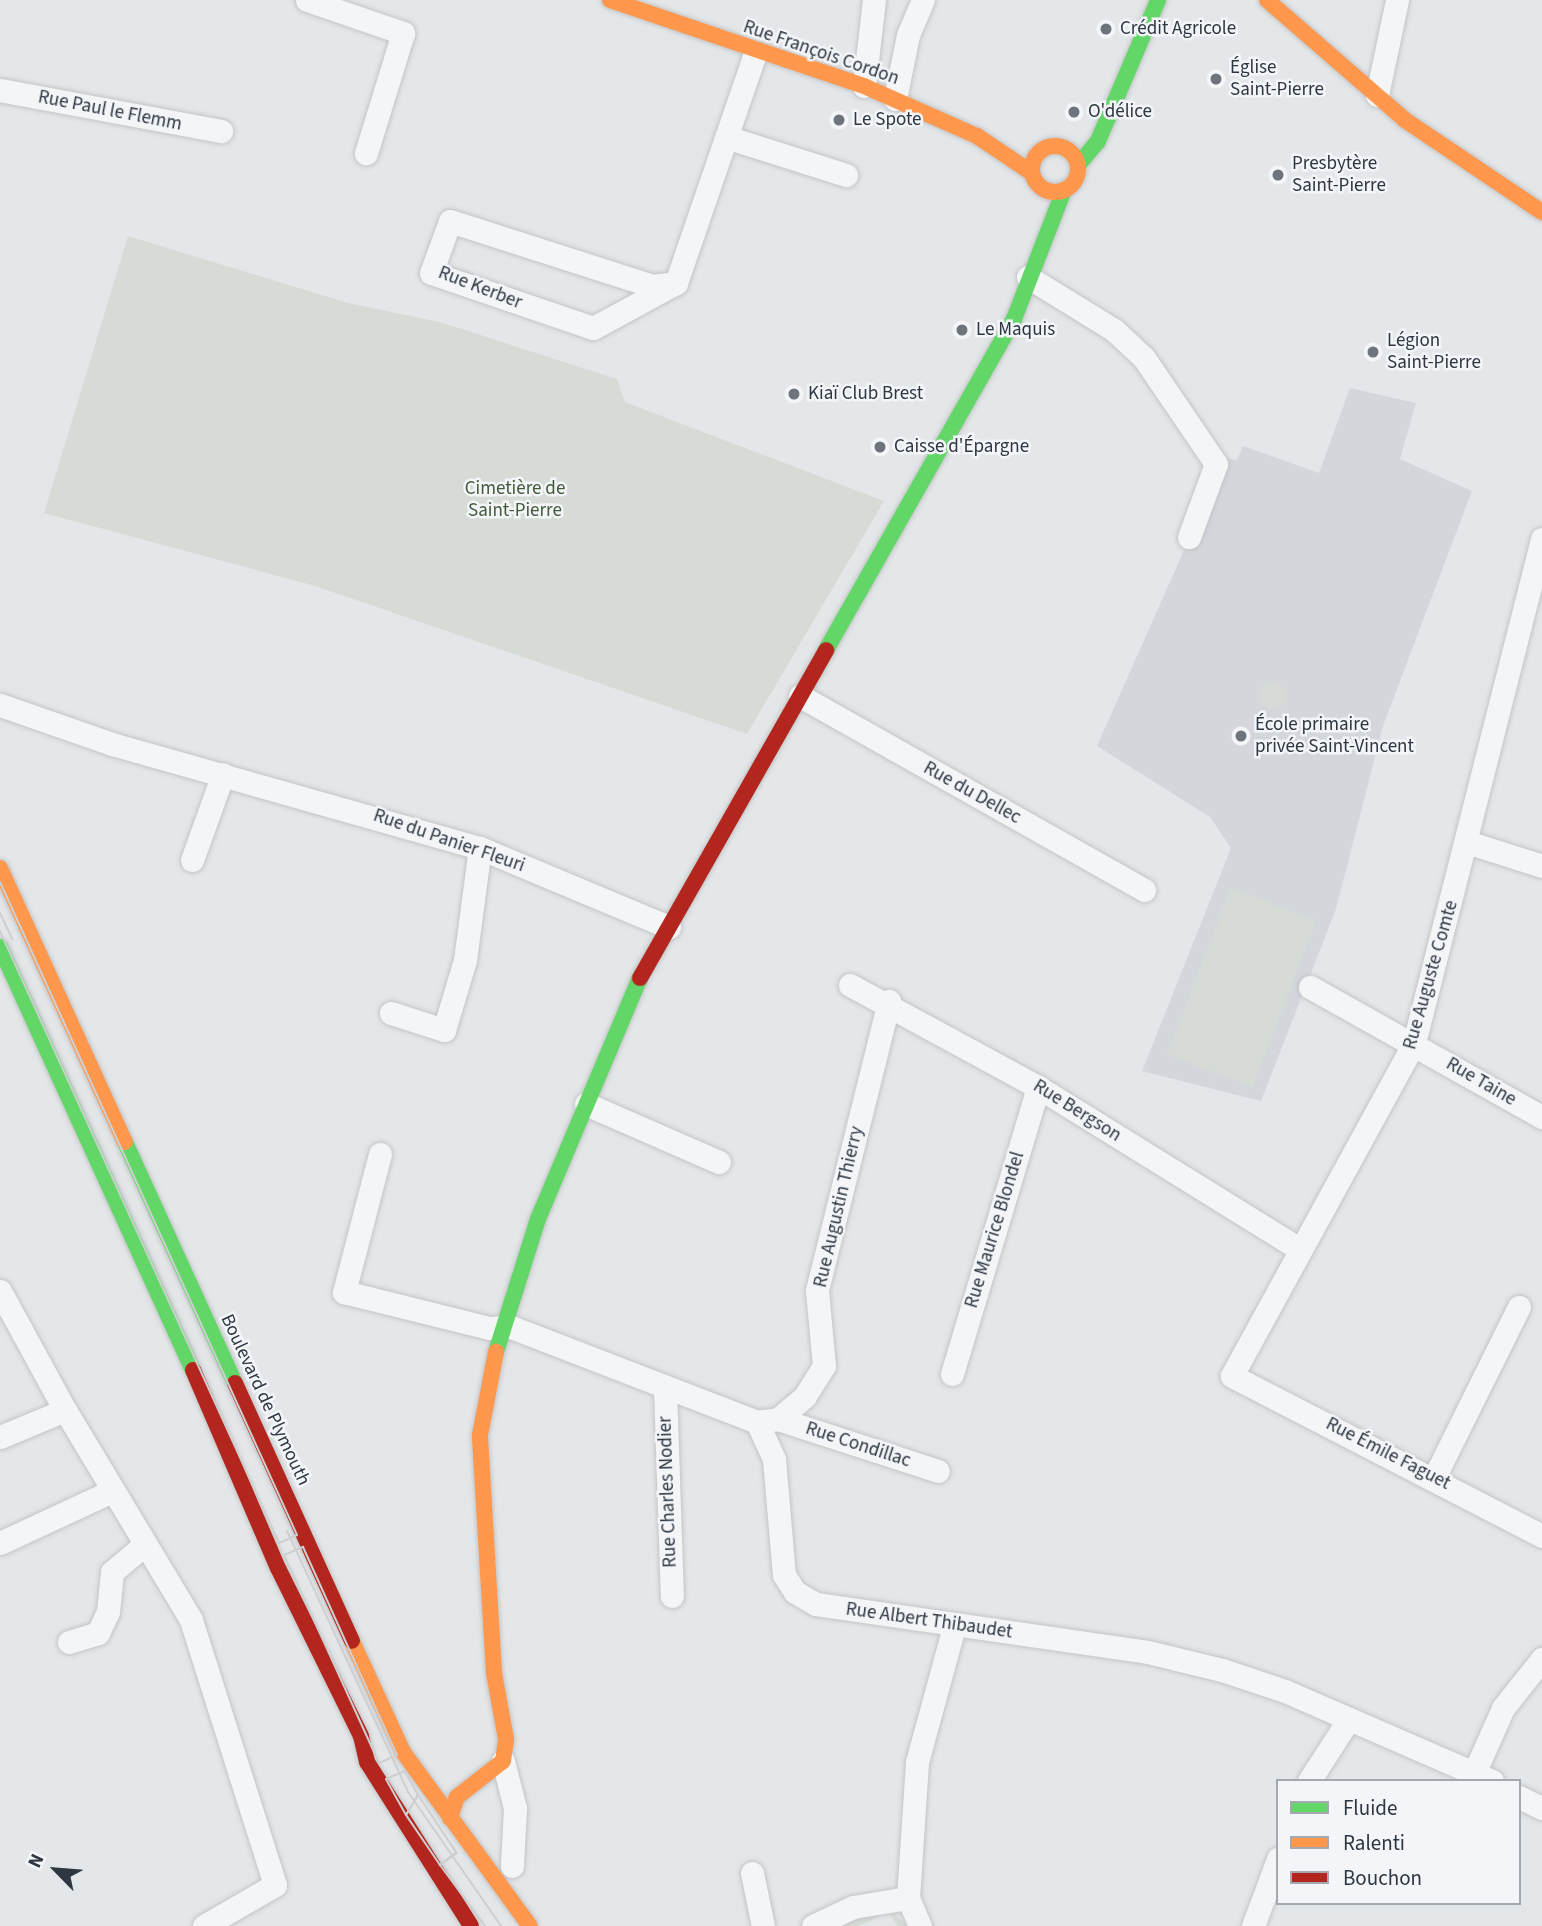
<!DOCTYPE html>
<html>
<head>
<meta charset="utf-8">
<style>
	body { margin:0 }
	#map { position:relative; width:1542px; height:1926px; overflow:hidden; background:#e4e7e9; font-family:"Source Sans 3",sans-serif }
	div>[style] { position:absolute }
	.built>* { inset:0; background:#d3d7dc }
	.green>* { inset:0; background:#d6dcd5; transform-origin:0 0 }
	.round { border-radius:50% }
	.roads { filter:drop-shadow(0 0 2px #c3c5c7) drop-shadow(0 0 2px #c3c5c7) }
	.street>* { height:23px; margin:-11.5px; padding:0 11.5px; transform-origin:11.5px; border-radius:11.5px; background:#f4f5f6 }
	.fast>* { height:16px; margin:-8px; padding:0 8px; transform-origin:8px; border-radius:8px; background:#63d668 }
	.slow>* { height:16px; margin:-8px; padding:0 8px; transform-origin:8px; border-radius:8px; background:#ff974d }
	.slow>.ring { margin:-8px; padding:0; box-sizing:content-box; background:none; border:16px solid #ff974d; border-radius:50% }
	.jam>* { height:16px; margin:-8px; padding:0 8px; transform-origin:8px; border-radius:8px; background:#b3261e }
	.tram>* { height:2px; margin:-1px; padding:0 1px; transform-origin:1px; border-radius:1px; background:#cdcfd1 }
	.dots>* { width:19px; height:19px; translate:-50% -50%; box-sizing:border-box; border:4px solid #f3f5f8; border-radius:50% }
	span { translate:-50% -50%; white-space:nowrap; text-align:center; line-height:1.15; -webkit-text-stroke:5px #f3f5f8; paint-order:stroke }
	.poi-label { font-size:19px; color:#2d3641 }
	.left { translate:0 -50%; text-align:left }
	.street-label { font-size:19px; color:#2d3641 }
	.park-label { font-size:19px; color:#445b3b }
	.legend { position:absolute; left:1276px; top:1779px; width:245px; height:126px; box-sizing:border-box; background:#f3f5f8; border:2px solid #a4a9af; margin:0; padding:9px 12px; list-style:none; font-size:21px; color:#2d3641 }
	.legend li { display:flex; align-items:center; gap:14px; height:35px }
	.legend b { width:35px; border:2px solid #a4a9af }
	.north { position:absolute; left:21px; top:1835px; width:70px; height:70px; -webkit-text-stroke:5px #f3f5f8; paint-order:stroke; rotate:295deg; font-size:19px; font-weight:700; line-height:28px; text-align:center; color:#2d3641 }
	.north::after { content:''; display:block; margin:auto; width:24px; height:32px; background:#2d3641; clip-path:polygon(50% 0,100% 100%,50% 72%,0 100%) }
</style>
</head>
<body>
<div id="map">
	<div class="built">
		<div style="clip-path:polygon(1350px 388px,1416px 403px,1400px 459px,1472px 491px,1383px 726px,1336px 909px,1261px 1101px,1142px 1071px,1231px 848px,1210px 817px,1097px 746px,1225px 458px,1237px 460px,1243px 446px,1319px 473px)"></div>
	</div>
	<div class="green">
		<div style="clip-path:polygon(128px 236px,348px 303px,440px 322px,617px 379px,625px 402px,884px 501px,747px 734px,315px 586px,44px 513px)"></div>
		<div class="round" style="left:1259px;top:682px;width:26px;height:26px"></div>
		<div style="left:1231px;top:888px;width:91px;height:178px;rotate:21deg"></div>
		<div style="clip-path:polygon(887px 1906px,907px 1926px,897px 1926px,889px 1912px,859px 1926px,821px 1926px)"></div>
	</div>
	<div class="roads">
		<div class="street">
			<div style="left:307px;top:0;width:102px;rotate:19deg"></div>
			<div style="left:403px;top:33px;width:126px;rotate:107.1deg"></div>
			<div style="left:864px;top:86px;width:87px;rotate:-83.4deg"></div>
			<div style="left:0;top:90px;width:225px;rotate:10.5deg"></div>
			<div style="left:1377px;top:95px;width:97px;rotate:-78.1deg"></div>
			<div style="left:895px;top:99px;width:65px;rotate:-78.5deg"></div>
			<div style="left:908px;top:35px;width:38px;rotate:-67deg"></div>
			<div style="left:726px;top:137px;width:126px;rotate:17.6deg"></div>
			<div style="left:1028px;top:277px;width:101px;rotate:31.6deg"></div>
			<div style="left:1114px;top:330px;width:41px;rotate:43deg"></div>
			<div style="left:1144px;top:358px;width:128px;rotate:55.8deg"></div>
			<div style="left:1216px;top:464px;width:78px;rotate:110.3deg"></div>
			<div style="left:676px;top:283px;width:94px;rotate:151.5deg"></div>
			<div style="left:593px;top:328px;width:171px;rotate:-161.2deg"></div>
			<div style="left:431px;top:273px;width:55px;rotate:-69.9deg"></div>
			<div style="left:450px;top:221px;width:212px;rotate:17.8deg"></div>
			<div style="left:652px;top:286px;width:24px;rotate:-7deg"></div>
			<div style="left:676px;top:283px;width:243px;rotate:-71deg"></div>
			<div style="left:1542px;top:539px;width:520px;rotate:104.25deg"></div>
			<div style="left:1414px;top:1043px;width:379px;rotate:118.7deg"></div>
			<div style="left:1232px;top:1376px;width:349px;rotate:27.3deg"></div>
			<div style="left:800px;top:696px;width:395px;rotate:29.4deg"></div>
			<div style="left:0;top:705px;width:119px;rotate:19.2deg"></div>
			<div style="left:112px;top:744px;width:382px;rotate:15.8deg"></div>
			<div style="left:480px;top:848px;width:205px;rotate:22.7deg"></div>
			<div style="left:1467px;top:842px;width:79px;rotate:17.7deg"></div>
			<div style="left:192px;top:860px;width:91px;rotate:-70.2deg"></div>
			<div style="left:850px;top:985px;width:214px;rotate:28.5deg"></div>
			<div style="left:1038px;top:1087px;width:307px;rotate:31.8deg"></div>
			<div style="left:1310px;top:987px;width:266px;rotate:29.3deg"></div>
			<div style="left:391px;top:1013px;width:56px;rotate:17.8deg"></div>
			<div style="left:444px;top:1030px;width:73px;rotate:-73.3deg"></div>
			<div style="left:465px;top:960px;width:113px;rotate:-82.4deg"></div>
			<div style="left:586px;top:1104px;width:145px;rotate:23.6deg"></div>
			<div style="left:380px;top:1154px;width:143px;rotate:104.6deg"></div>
			<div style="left:344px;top:1292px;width:149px;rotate:13.9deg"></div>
			<div style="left:489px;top:1328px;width:22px;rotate:-3deg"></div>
			<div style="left:511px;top:1327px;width:264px;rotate:21.1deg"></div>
			<div style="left:757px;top:1422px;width:41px;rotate:65.3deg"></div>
			<div style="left:774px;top:1459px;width:116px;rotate:85.1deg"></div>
			<div style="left:784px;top:1575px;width:20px;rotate:57deg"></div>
			<div style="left:795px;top:1592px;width:24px;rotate:30deg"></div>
			<div style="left:816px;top:1604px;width:335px;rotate:8.2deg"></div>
			<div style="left:1148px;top:1652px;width:76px;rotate:13.7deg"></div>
			<div style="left:1222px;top:1670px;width:66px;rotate:18.4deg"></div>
			<div style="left:1285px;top:1691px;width:226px;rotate:23.5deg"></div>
			<div style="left:0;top:1291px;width:136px;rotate:61.4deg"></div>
			<div style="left:65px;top:1410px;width:70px;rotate:157.4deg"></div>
			<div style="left:952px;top:1374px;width:300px;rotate:-73.3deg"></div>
			<div style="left:665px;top:1388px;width:208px;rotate:88.1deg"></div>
			<div style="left:65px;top:1410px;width:245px;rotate:59deg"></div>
			<div style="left:191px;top:1620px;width:278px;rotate:72.4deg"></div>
			<div style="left:275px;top:1885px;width:82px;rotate:150deg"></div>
			<div style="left:778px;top:1419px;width:168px;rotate:18deg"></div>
			<div style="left:757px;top:1422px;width:21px;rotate:-8deg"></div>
			<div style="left:778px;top:1419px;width:35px;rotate:-40deg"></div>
			<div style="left:805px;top:1396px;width:36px;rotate:-58deg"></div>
			<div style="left:824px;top:1366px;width:76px;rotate:-95.3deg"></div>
			<div style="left:817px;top:1290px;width:298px;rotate:-76deg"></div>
			<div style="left:1434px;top:1478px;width:191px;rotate:-63.6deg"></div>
			<div style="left:0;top:1543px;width:121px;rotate:-24.9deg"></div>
			<div style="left:69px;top:1642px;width:30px;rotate:-17deg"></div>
			<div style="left:98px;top:1633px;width:23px;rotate:-65deg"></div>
			<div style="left:108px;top:1612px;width:40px;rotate:-84.3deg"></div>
			<div style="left:112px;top:1572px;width:40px;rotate:-40deg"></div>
			<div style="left:503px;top:1761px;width:49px;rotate:75.7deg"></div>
			<div style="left:515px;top:1808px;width:58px;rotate:93deg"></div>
			<div style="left:1475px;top:1771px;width:69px;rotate:-66deg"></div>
			<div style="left:1503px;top:1708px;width:63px;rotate:-51.5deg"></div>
			<div style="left:1309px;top:1781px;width:74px;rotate:-57.2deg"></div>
			<div style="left:1519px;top:1797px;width:25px;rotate:26deg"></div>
			<div style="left:752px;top:1873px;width:54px;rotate:78.3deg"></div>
			<div style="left:813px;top:1926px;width:44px;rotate:-25.4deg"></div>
			<div style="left:853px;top:1907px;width:56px;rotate:-9.3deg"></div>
			<div style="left:920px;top:1926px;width:30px;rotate:-113deg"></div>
			<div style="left:908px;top:1898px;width:136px;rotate:-86.2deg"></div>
			<div style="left:917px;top:1762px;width:140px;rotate:-74.7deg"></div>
			<div style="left:1253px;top:1926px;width:72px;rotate:-69.5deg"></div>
		</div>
		<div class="fast">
			<div style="left:1078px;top:165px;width:31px;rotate:-50deg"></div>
			<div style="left:1098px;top:141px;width:153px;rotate:-66.9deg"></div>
			<div style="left:826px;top:650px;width:381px;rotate:-60.4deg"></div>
			<div style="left:1014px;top:319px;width:138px;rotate:-68.8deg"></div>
			<div style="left:0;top:947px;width:465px;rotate:65.5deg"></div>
			<div style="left:125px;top:1142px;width:265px;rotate:65.5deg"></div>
			<div style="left:496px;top:1352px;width:139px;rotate:-72.5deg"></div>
			<div style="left:538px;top:1219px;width:262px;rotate:-67.1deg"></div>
		</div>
		<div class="slow">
			<div style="left:610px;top:0;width:268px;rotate:18.7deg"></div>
			<div style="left:864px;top:86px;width:124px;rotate:23.9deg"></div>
			<div style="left:977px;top:136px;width:66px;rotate:33.9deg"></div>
			<div style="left:1267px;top:0;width:183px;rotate:41deg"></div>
			<div style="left:1405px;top:120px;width:165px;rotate:33.9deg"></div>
			<div class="ring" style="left:1032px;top:146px;width:30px;height:30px"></div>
			<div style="left:0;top:868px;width:301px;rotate:65.5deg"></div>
			<div style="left:352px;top:1641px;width:122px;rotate:65.3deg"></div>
			<div style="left:403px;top:1752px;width:215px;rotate:53.9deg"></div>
			<div style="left:450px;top:1818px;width:22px;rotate:-72deg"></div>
			<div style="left:457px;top:1797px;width:58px;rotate:-38deg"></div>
			<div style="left:503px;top:1761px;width:22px;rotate:-82deg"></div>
			<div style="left:506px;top:1739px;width:67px;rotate:-100.3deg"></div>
			<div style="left:494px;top:1673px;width:238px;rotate:-93.4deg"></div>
			<div style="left:480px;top:1435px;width:85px;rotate:-79.1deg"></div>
		</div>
		<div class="jam">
			<div style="left:640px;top:978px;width:377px;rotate:-60.4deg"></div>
			<div style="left:193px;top:1370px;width:215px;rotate:66.8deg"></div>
			<div style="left:278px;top:1568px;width:187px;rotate:63.7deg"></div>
			<div style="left:361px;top:1736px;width:27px;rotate:77deg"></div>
			<div style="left:367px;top:1762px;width:194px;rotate:57.6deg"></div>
			<div style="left:235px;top:1383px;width:283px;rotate:65.6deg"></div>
		</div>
	</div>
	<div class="tram">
		<div style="left:0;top:882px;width:717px;rotate:65.54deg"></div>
		<div style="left:297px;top:1535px;width:20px;rotate:156deg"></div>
		<div style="left:279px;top:1543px;width:673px;rotate:-114.51deg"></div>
		<div style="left:0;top:913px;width:29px;rotate:65deg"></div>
		<div style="left:287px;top:1531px;width:288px;rotate:65.1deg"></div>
		<div style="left:408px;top:1792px;width:163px;rotate:55.2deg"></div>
		<div style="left:303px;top:1547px;width:228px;rotate:65.7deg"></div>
		<div style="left:397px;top:1755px;width:20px;rotate:156deg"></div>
		<div style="left:379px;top:1763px;width:229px;rotate:-114.5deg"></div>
		<div style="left:284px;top:1555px;width:21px;rotate:-23deg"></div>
		<div style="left:405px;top:1771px;width:27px;rotate:62deg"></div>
		<div style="left:418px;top:1795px;width:23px;rotate:121deg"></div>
		<div style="left:406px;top:1815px;width:41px;rotate:-119.1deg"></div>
		<div style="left:386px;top:1779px;width:21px;rotate:-23deg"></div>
		<div style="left:418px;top:1795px;width:69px;rotate:56.3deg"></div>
		<div style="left:456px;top:1852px;width:21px;rotate:141deg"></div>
		<div style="left:440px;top:1865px;width:60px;rotate:-124.2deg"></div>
		<div style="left:406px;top:1815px;width:23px;rotate:-59deg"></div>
		<div style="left:457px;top:1853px;width:21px;rotate:145deg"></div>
		<div style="left:440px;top:1865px;width:76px;rotate:53.6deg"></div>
	</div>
	<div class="dots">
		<div style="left:1106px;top:29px;background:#6d747c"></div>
		<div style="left:1216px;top:79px;background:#6d747c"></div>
		<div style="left:1074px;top:112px;background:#6d747c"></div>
		<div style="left:839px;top:120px;background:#6d747c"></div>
		<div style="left:1278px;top:175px;background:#6d747c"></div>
		<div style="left:962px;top:330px;background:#6d747c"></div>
		<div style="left:1373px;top:352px;background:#6d747c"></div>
		<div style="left:794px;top:394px;background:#6d747c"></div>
		<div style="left:880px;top:447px;background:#6d747c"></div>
		<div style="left:1241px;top:736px;background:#6d747c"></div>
	</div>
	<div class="poi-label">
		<span class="left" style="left:1120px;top:29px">Crédit Agricole</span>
		<span class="left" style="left:1230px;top:79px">Église<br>Saint-Pierre</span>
		<span class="left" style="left:1088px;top:112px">O'délice</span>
		<span class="left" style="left:853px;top:120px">Le Spote</span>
		<span class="left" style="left:1292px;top:175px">Presbytère<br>Saint-Pierre</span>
		<span class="left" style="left:976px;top:330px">Le Maquis</span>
		<span class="left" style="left:1387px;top:352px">Légion<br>Saint-Pierre</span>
		<span class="left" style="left:808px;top:394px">Kiaï Club Brest</span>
		<span class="left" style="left:894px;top:447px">Caisse d'Épargne</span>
		<span class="left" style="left:1255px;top:736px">École primaire<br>privée Saint-Vincent</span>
	</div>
	<div class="street-label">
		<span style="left:821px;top:53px;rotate:19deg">Rue François Cordon</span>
		<span style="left:110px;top:111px;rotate:11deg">Rue Paul le Flemm</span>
		<span style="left:480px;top:288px;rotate:21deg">Rue Kerber</span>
		<span style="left:972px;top:793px;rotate:29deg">Rue du Dellec</span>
		<span style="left:449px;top:841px;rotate:19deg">Rue du Panier Fleuri</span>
		<span style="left:1431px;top:975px;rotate:-74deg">Rue Auguste Comte</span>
		<span style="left:1481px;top:1082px;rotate:30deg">Rue Taine</span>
		<span style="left:1077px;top:1111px;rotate:32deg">Rue Bergson</span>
		<span style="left:839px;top:1207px;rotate:-77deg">Rue Augustin Thierry</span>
		<span style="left:995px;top:1230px;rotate:-73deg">Rue Maurice Blondel</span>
		<span style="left:265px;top:1400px;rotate:65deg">Boulevard de Plymouth</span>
		<span style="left:858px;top:1445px;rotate:18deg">Rue Condillac</span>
		<span style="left:1388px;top:1454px;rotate:27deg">Rue Émile Faguet</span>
		<span style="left:668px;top:1492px;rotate:-92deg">Rue Charles Nodier</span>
		<span style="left:929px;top:1621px;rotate:8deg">Rue Albert Thibaudet</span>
	</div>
	<div class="park-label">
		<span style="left:515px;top:500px">Cimetière de<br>Saint-Pierre</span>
	</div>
	<ul class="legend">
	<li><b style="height:9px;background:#63d668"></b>Fluide</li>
	<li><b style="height:9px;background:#ff974d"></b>Ralenti</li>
	<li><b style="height:9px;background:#b3261e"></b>Bouchon</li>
	</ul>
	<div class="north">N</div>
</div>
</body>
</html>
